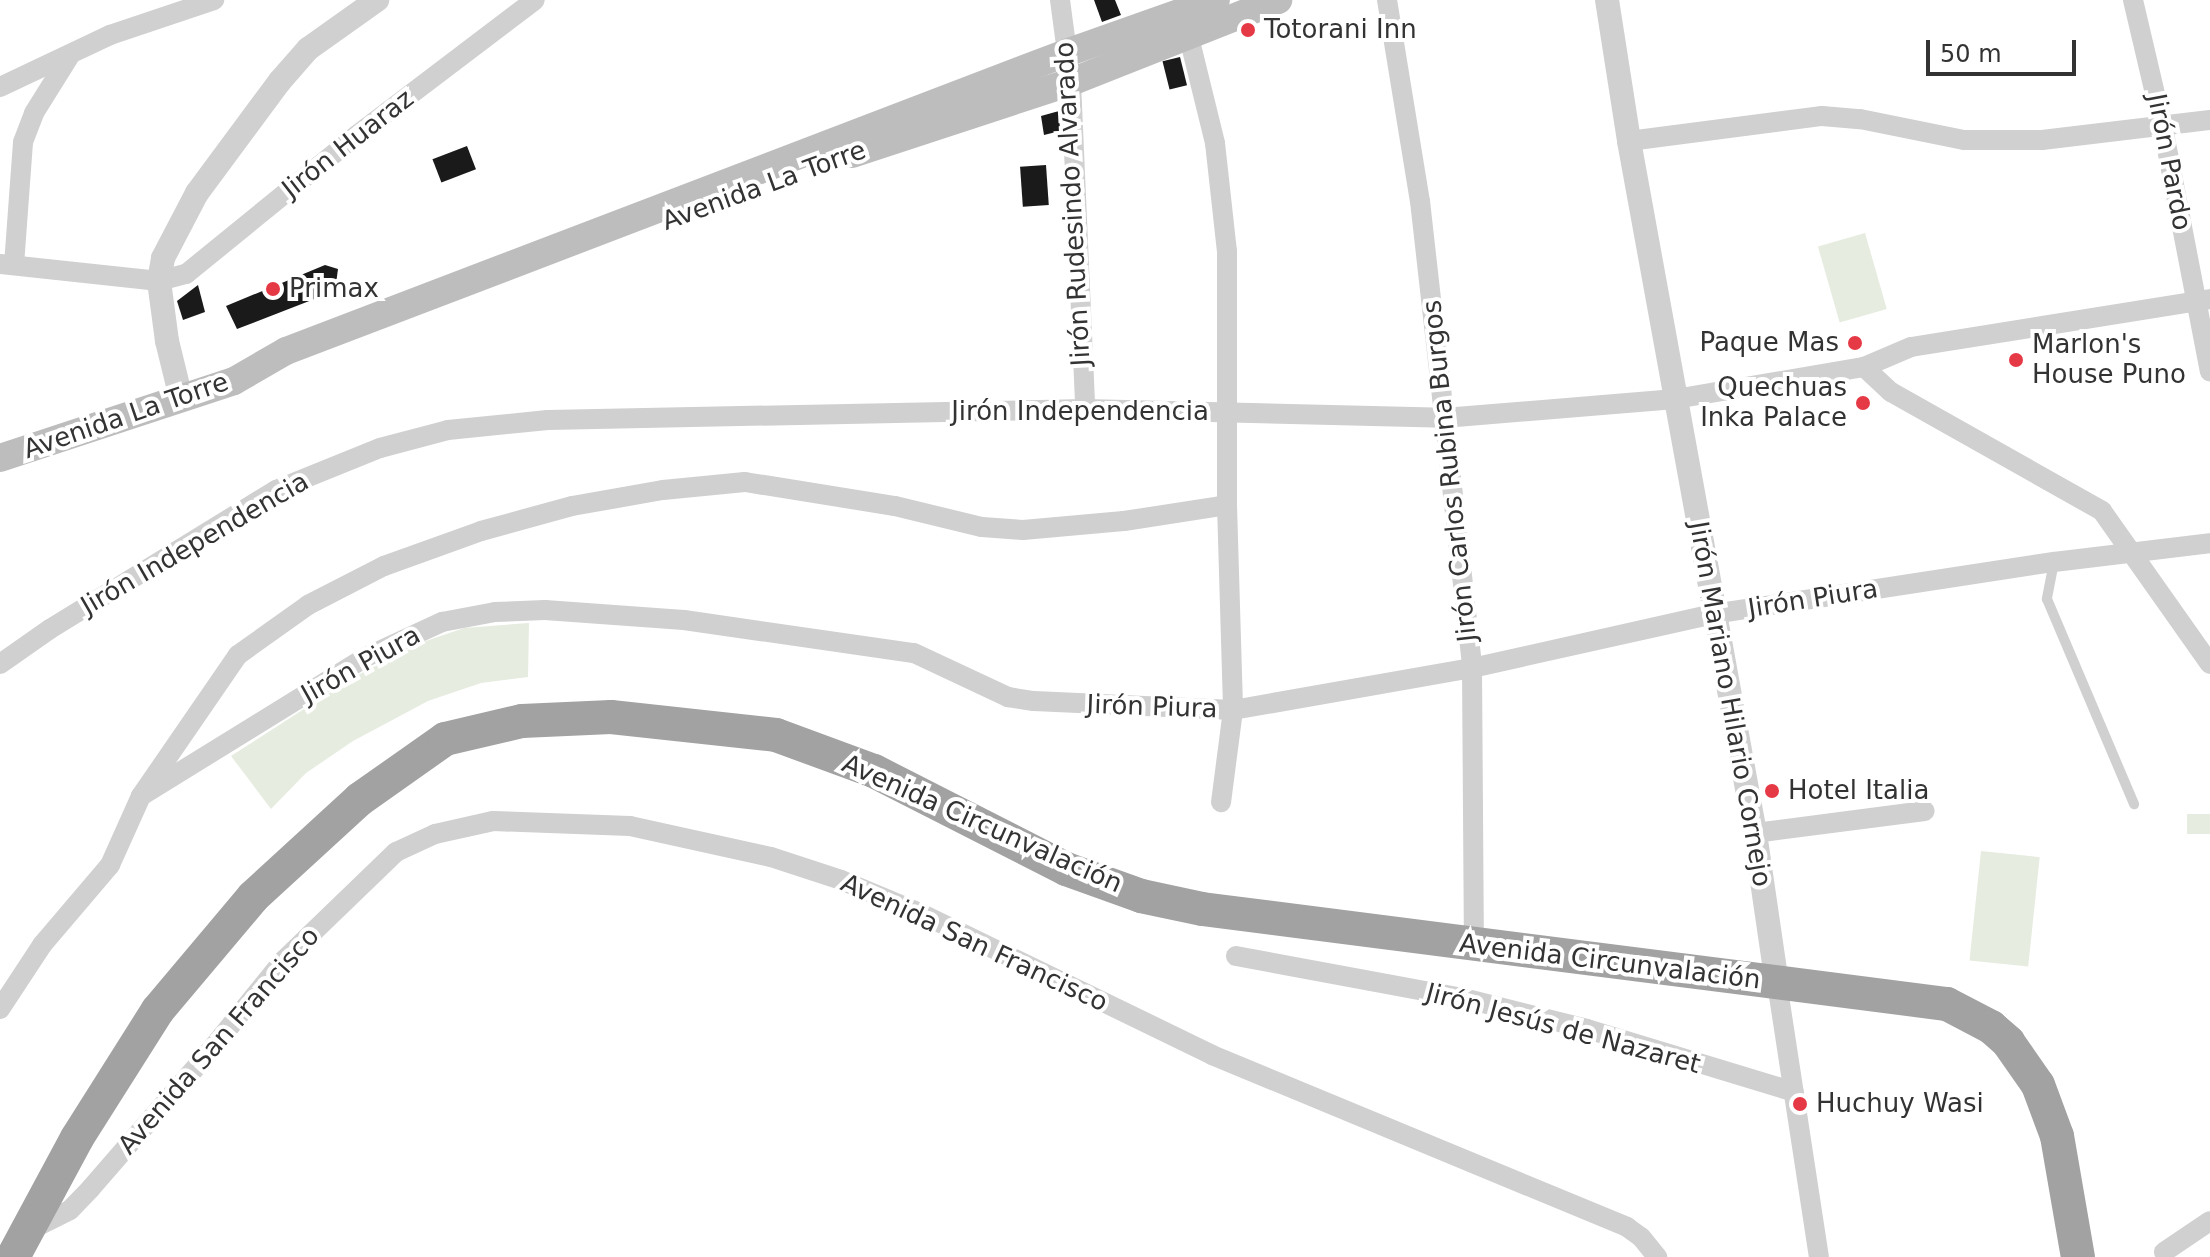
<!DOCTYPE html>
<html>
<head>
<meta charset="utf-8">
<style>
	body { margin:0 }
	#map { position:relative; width:2210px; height:1257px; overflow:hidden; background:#fff; font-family:"DejaVu Sans",sans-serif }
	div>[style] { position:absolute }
	.green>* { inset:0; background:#e6ecdf; transform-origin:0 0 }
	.building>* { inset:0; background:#1a1a1a; transform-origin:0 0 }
	.service>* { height:10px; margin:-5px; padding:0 5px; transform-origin:5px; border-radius:5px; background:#d0d0d0 }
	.minor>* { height:20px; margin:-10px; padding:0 10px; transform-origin:10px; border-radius:10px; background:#d0d0d0 }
	.tertiary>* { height:24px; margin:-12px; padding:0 12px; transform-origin:12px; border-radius:12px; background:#d0d0d0 }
	.secondary>* { height:28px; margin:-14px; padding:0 14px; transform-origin:14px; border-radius:14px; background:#bdbdbd }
	.trunk>* { height:34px; margin:-17px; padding:0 17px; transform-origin:17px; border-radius:17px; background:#a2a2a2 }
	.dots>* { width:22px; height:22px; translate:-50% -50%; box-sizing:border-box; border:4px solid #fff; border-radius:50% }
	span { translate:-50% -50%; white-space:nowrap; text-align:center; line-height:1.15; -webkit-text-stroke:8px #fff; paint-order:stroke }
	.poi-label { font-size:26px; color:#333 }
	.left { translate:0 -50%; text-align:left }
	.right { translate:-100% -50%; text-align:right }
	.street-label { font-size:26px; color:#333 }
	.scale { position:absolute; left:1926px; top:40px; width:150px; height:36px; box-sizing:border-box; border:4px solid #333; border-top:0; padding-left:10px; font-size:24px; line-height:28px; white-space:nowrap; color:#333; -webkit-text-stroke:6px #fff; paint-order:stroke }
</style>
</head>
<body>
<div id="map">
	<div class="green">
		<div style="left:1865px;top:233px;width:79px;height:49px;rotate:74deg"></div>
		<div style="clip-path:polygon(529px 623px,528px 677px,481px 683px,428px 701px,353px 741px,306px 773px,271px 809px,231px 756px,352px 678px,423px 642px,464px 628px)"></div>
		<div style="left:2210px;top:814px;width:20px;height:23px;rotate:90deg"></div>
		<div style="left:1981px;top:851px;width:59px;height:110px;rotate:6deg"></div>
	</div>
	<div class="building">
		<div style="clip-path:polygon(1094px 0,1115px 0,1121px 15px,1102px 22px)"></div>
		<div style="left:1180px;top:57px;width:29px;height:18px;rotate:76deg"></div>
		<div style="clip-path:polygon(1059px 111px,1060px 131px,1044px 135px,1041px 116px)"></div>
		<div style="left:467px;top:146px;width:25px;height:37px;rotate:69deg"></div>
		<div style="left:1046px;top:165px;width:40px;height:26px;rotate:86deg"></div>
		<div style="clip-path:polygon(325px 265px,338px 269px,335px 291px,237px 329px,226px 306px)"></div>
		<div style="clip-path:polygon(198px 285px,205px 312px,183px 320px,177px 301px)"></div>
	</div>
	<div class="service">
		<div style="left:2054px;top:562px;width:38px;rotate:101deg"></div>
		<div style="left:2047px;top:599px;width:223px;rotate:67deg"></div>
	</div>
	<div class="minor">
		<div style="left:1060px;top:0;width:83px;rotate:82.4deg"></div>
		<div style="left:1071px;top:82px;width:327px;rotate:87.5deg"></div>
		<div style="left:1387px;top:0;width:204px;rotate:80.7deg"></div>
		<div style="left:1420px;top:201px;width:470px;rotate:83.6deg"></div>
		<div style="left:1472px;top:668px;width:277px;rotate:89.6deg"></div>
		<div style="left:2133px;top:0;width:131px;rotate:76.8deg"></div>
		<div style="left:2163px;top:128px;width:248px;rotate:79.1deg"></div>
		<div style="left:1186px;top:25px;width:122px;rotate:76.2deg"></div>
		<div style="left:1215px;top:143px;width:109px;rotate:83.7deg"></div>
		<div style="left:1227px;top:251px;width:254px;rotate:90deg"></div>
		<div style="left:1227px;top:505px;width:205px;rotate:88.3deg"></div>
		<div style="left:1233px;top:710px;width:93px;rotate:97.4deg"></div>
		<div style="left:0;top:87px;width:122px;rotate:-25.3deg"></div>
		<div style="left:110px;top:35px;width:110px;rotate:-18.6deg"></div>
		<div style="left:1629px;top:141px;width:195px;rotate:-7.4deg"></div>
		<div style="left:1822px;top:116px;width:38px;rotate:5deg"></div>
		<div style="left:1860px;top:119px;width:106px;rotate:11.4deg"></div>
		<div style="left:1964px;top:140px;width:78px"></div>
		<div style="left:2042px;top:140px;width:169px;rotate:-6.8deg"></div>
		<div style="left:0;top:264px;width:160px;rotate:6.1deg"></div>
		<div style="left:159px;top:281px;width:28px;rotate:-15deg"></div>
		<div style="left:186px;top:274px;width:220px;rotate:-39.1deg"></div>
		<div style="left:357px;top:135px;width:223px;rotate:-37.2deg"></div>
		<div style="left:14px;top:265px;width:123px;rotate:-85.8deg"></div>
		<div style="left:23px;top:142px;width:31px;rotate:-69deg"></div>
		<div style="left:34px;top:113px;width:66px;rotate:-58deg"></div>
		<div style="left:1864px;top:367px;width:37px;rotate:43deg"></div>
		<div style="left:1891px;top:392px;width:242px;rotate:29.4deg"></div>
		<div style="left:2102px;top:511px;width:187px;rotate:54.8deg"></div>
		<div style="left:0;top:664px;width:61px;rotate:-35deg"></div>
		<div style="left:50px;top:629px;width:265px;rotate:-31.6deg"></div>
		<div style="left:276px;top:490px;width:112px;rotate:-22deg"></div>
		<div style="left:380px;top:448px;width:70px;rotate:-14.8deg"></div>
		<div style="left:448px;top:430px;width:100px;rotate:-5.7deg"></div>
		<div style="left:548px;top:420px;width:537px;rotate:-1.17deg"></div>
		<div style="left:1085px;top:409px;width:359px;rotate:1.4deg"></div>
		<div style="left:1444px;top:418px;width:232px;rotate:-4.7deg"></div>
		<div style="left:1675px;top:399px;width:192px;rotate:-9.6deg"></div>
		<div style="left:1864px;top:367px;width:51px;rotate:-23.1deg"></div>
		<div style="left:1911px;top:347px;width:303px;rotate:-9.1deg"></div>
		<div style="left:141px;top:796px;width:264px;rotate:-31.7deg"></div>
		<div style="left:366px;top:657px;width:84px;rotate:-24.7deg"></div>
		<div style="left:442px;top:622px;width:54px;rotate:-10.7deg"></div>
		<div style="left:495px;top:612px;width:50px;rotate:-2.3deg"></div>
		<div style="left:545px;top:610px;width:139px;rotate:4.1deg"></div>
		<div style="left:684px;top:620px;width:232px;rotate:8.2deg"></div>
		<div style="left:914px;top:653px;width:104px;rotate:25.1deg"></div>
		<div style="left:1008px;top:697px;width:26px;rotate:9deg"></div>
		<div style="left:1034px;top:701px;width:199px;rotate:2.6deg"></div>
		<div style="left:1233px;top:710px;width:243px;rotate:-10deg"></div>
		<div style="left:1472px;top:668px;width:247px;rotate:-12.6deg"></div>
		<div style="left:1713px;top:614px;width:345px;rotate:-8.7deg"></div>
		<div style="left:2054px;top:562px;width:157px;rotate:-6.9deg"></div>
		<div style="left:1755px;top:833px;width:171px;rotate:-7.4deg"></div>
		<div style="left:1236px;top:956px;width:235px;rotate:10.5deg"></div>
		<div style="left:1467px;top:999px;width:124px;rotate:14deg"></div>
		<div style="left:1587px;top:1029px;width:216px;rotate:16.9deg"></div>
		<div style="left:1777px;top:983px;width:277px;rotate:81.3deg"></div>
		<div style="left:0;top:1009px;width:77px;rotate:-56.7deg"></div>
		<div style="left:42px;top:945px;width:105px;rotate:-49.6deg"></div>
		<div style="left:110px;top:865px;width:76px;rotate:-65.8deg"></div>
		<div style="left:141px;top:796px;width:171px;rotate:-55.5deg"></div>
		<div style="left:238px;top:655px;width:86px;rotate:-35.5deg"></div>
		<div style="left:308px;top:605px;width:85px;rotate:-27.2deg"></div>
		<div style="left:384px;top:566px;width:103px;rotate:-19.8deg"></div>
		<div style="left:481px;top:531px;width:94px;rotate:-15.4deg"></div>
		<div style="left:572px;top:506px;width:92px;rotate:-10deg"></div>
		<div style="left:663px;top:490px;width:82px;rotate:-5.6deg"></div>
		<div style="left:745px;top:482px;width:152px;rotate:9.1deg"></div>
		<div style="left:895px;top:506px;width:89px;rotate:13.6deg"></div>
		<div style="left:982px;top:527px;width:41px;rotate:4.2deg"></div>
		<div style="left:1023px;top:530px;width:101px;rotate:-5.1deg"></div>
		<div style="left:1124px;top:521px;width:104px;rotate:-8.8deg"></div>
		<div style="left:32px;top:1229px;width:42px;rotate:-26.6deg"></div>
		<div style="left:70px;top:1210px;width:30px;rotate:-46deg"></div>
		<div style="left:91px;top:1188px;width:181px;rotate:-49deg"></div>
		<div style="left:210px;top:1051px;width:116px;rotate:-51deg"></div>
		<div style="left:283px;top:961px;width:157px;rotate:-44deg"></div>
		<div style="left:396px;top:852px;width:43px;rotate:-24.8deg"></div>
		<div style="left:435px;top:834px;width:59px;rotate:-12.6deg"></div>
		<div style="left:493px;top:821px;width:137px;rotate:2.1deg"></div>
		<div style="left:630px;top:826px;width:144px;rotate:12.4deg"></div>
		<div style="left:771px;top:857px;width:74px;rotate:18.2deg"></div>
		<div style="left:841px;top:880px;width:86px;rotate:22.7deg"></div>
		<div style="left:920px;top:913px;width:325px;rotate:25.9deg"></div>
		<div style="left:1212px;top:1055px;width:449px;rotate:22.5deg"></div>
		<div style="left:1627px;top:1227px;width:17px;rotate:36deg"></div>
		<div style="left:1641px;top:1237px;width:26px;rotate:51deg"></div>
		<div style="left:2164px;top:1252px;width:55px;rotate:-34deg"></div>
	</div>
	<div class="tertiary">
		<div style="left:1607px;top:0;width:143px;rotate:81.1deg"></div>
		<div style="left:1629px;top:141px;width:703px;rotate:79.68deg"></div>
		<div style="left:1755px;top:833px;width:152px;rotate:81.7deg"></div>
		<div style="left:181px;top:398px;width:59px;rotate:-103.8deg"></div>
		<div style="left:167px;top:341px;width:61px;rotate:-97.6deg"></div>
		<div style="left:159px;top:281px;width:23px;rotate:-80deg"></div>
		<div style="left:163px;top:258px;width:73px;rotate:-62.4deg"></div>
		<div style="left:197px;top:193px;width:139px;rotate:-53.5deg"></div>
		<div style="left:280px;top:81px;width:43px;rotate:-48.8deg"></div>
		<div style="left:308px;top:49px;width:85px;rotate:-35.4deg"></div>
	</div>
	<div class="secondary">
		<div style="left:852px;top:154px;width:231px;rotate:-18.2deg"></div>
		<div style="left:1071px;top:82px;width:223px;rotate:-21.6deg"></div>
		<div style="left:0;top:458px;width:246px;rotate:-18.2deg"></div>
		<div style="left:234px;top:381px;width:60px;rotate:-30deg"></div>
		<div style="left:286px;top:351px;width:835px;rotate:-20.91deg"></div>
		<div style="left:1066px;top:53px;width:159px;rotate:-19.5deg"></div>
	</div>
	<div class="trunk">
		<div style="left:13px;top:1257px;width:135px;rotate:-61.7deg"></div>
		<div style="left:77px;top:1138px;width:151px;rotate:-57.7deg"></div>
		<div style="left:158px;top:1010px;width:148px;rotate:-49.9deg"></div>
		<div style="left:253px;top:897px;width:145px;rotate:-42.5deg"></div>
		<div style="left:360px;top:799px;width:104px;rotate:-35.2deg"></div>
		<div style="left:445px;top:739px;width:79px;rotate:-13.2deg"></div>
		<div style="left:522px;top:721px;width:89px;rotate:-2.6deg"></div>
		<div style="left:611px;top:717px;width:166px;rotate:6.2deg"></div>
		<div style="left:776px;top:735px;width:104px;rotate:20.2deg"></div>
		<div style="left:874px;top:771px;width:216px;rotate:27deg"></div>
		<div style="left:1066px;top:869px;width:80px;rotate:19.8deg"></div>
		<div style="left:1141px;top:896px;width:62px;rotate:12deg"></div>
		<div style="left:1202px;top:909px;width:751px;rotate:7.27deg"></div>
		<div style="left:1947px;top:1004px;width:50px;rotate:27.6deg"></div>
		<div style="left:1991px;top:1027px;width:23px;rotate:41deg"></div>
		<div style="left:2008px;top:1042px;width:52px;rotate:55.1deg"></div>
		<div style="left:2038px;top:1085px;width:54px;rotate:69.6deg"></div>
		<div style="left:2057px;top:1136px;width:123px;rotate:80.2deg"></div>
	</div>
	<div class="dots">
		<div style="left:1248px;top:30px;background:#e63946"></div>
		<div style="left:273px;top:289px;background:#e63946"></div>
		<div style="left:1855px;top:343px;background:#e63946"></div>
		<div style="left:2016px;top:360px;background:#e63946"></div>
		<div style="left:1863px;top:403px;background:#e63946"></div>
		<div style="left:1772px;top:791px;background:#e63946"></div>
		<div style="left:1800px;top:1104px;background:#e63946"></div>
	</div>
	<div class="poi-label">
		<span class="left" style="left:1264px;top:30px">Totorani Inn</span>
		<span class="left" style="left:289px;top:289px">Primax</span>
		<span class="right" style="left:1839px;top:343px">Paque Mas</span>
		<span class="left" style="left:2032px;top:360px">Marlon's<br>House Puno</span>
		<span class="right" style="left:1847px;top:403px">Quechuas<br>Inka Palace</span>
		<span class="left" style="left:1788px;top:791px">Hotel Italia</span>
		<span class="left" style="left:1816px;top:1104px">Huchuy Wasi</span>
	</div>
	<div class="street-label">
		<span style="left:348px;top:144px;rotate:-38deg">Jirón Huaraz</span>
		<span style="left:2169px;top:162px;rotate:79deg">Jirón Pardo</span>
		<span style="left:764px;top:186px;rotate:-20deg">Avenida La Torre</span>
		<span style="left:1073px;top:204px;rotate:-93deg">Jirón Rudesindo Alvarado</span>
		<span style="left:1080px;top:412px">Jirón Independencia</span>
		<span style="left:126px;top:416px;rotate:-19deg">Avenida La Torre</span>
		<span style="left:1450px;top:471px;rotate:-96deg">Jirón Carlos Rubina Burgos</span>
		<span style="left:195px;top:544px;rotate:-30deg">Jirón Independencia</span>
		<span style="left:1813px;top:599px;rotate:-9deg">Jirón Piura</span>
		<span style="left:361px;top:665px;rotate:-29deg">Jirón Piura</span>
		<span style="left:1730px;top:704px;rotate:80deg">Jirón Mariano Hilario Cornejo</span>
		<span style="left:1152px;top:707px;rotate:2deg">Jirón Piura</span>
		<span style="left:982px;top:824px;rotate:24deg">Avenida Circunvalación</span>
		<span style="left:974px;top:943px;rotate:25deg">Avenida San Francisco</span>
		<span style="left:1610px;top:962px;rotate:7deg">Avenida Circunvalación</span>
		<span style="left:1563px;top:1029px;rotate:15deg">Jirón Jesús de Nazaret</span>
		<span style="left:219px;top:1041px;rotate:-49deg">Avenida San Francisco</span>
	</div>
	<div class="scale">50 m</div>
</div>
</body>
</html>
